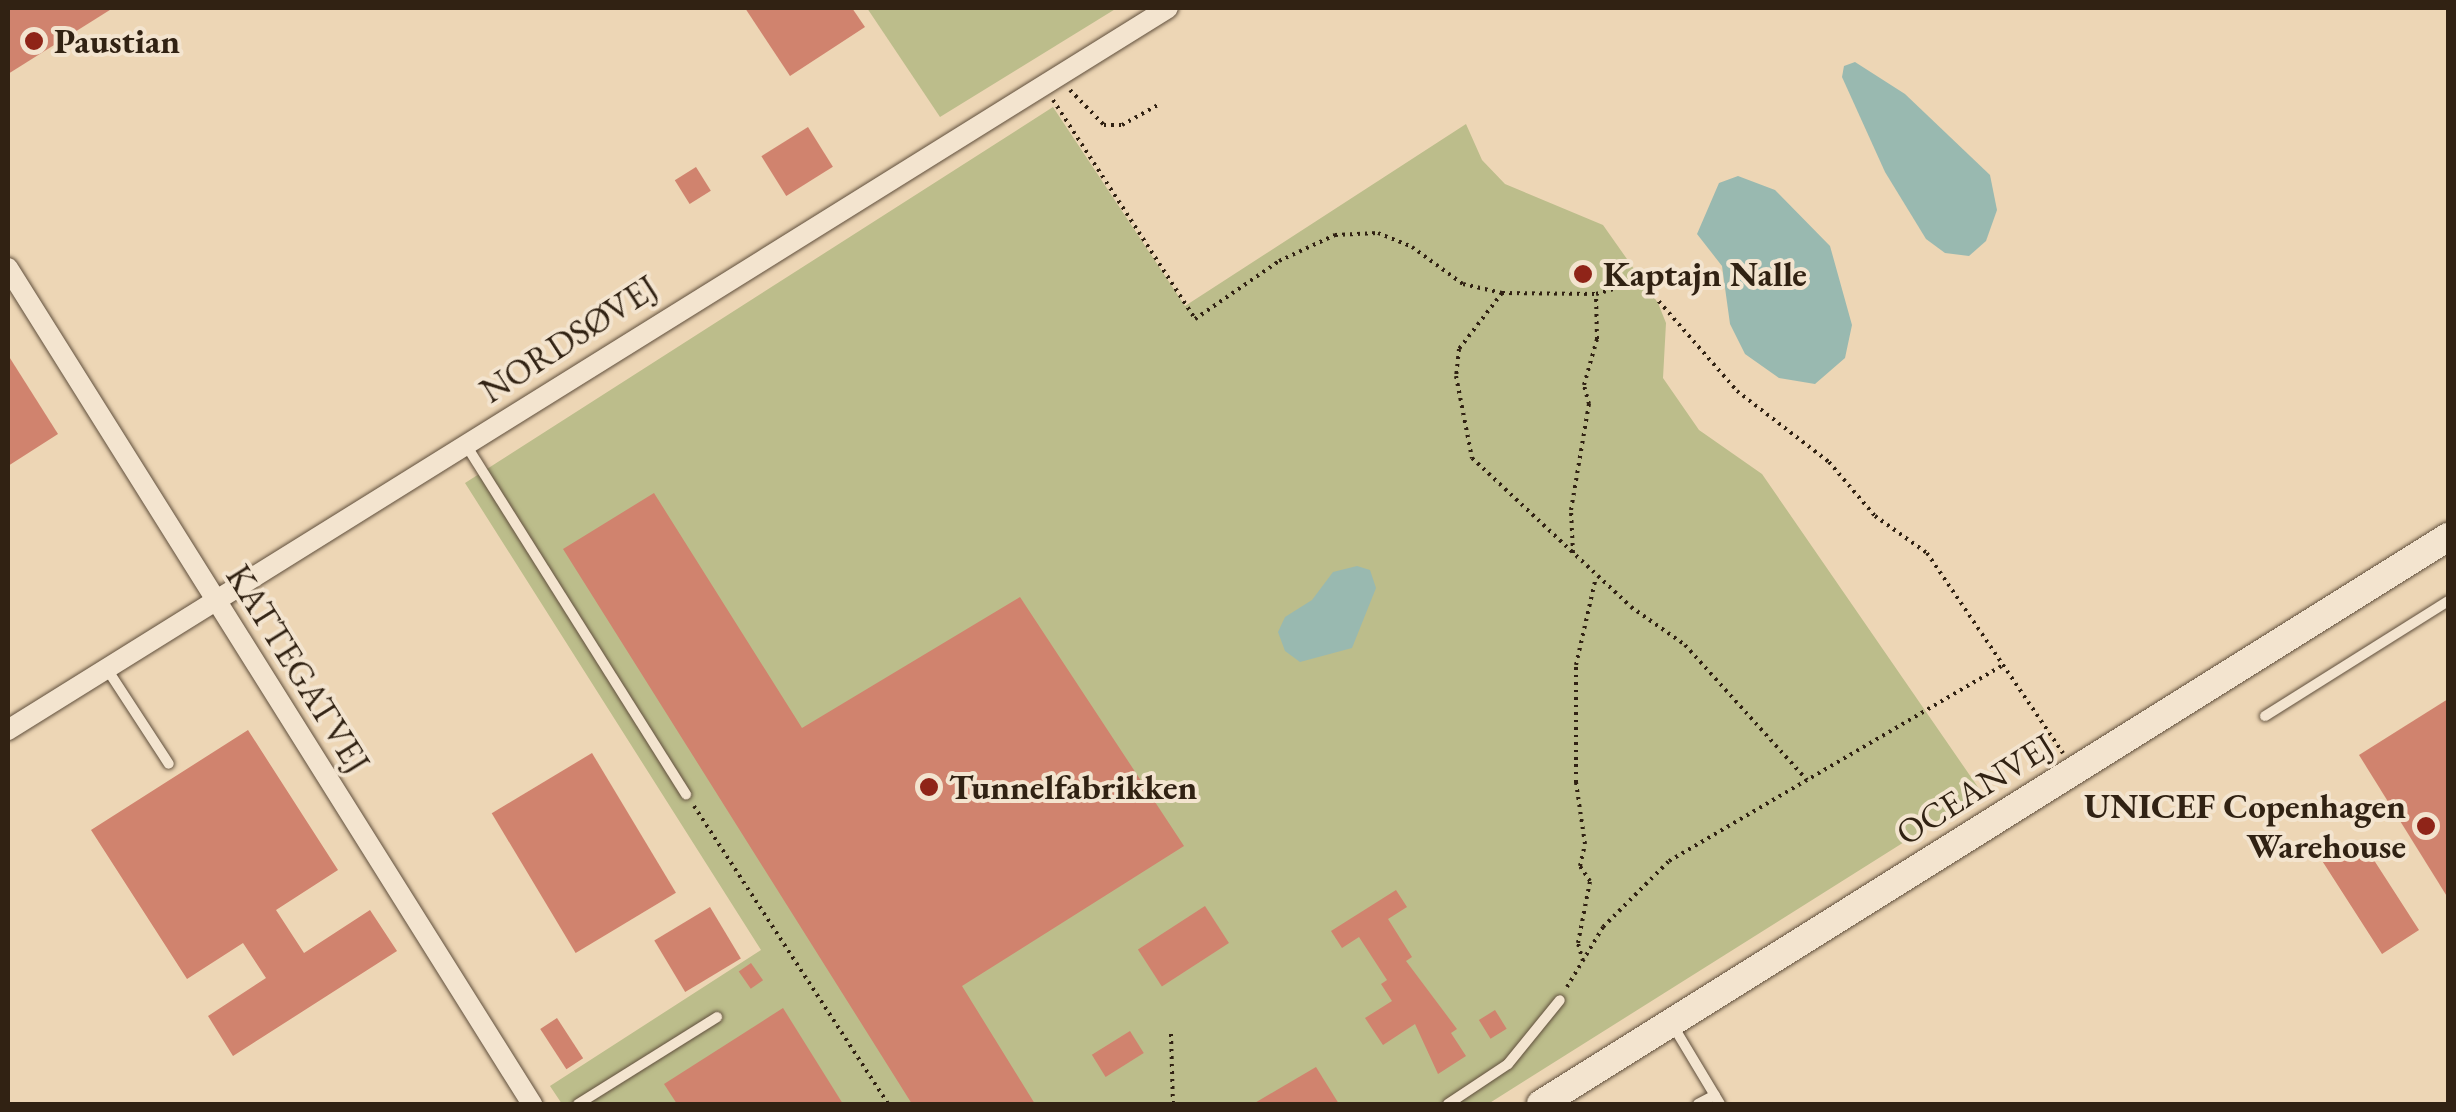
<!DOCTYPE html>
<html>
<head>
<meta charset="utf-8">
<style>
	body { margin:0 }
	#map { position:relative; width:2456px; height:1112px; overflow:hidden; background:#edd6b5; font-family:"EB Garamond",serif }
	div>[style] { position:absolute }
	.green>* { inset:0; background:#bcbd8b }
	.water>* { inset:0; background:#99b9b0 }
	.building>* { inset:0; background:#d0836e; transform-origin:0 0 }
	.path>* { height:4px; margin-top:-2px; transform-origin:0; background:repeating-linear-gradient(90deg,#312213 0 2.5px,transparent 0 7.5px) }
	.roads { filter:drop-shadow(0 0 2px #604f3c) drop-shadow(0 0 2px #604f3c) }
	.lane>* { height:10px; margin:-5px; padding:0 5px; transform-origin:5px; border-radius:5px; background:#f3e4cf }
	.street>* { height:20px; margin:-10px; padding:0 10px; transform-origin:10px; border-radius:10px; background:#f3e4cf }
	.secondary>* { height:28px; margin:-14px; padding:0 14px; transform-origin:14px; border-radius:14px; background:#f3e4cf }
	.dots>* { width:28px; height:28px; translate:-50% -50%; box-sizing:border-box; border:5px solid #f3e4cf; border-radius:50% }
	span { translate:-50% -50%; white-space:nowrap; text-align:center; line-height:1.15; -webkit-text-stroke:8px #f3e4cf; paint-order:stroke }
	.poi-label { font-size:35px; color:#312213; font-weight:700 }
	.left { translate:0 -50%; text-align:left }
	.right { translate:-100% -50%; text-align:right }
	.street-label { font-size:35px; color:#312213 }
	.frame { position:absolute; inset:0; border:10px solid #312213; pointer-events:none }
</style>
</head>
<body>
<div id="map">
	<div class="green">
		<div style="clip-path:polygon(867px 8px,1117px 8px,940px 117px)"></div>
		<div style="clip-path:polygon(1053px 107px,1185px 306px,1466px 124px,1482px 160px,1505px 184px,1603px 225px,1658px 303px,1666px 323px,1663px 378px,1699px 430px,1762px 474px,1982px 793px,1488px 1104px,562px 1104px,550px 1086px,761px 950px,465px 483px)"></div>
	</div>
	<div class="water">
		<div style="clip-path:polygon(1855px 62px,1905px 94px,1990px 175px,1997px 210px,1986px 241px,1969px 256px,1945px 253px,1926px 239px,1885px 172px,1842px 77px,1844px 66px)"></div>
		<div style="clip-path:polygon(1738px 176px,1775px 190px,1830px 246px,1852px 325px,1845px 358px,1815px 384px,1779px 378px,1745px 354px,1730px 324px,1722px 266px,1697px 234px,1719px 183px)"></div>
		<div style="clip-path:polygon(1357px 566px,1370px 570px,1376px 588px,1352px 648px,1300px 662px,1285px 651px,1278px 632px,1285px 617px,1312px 600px,1333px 572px)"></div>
	</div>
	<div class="building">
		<div style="clip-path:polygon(8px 8px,113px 8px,8px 74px)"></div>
		<div style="clip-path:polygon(745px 8px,852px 8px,865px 27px,790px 76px)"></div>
		<div style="left:808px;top:127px;width:47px;height:55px;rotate:58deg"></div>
		<div style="left:696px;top:167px;width:28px;height:25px;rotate:58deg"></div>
		<div style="clip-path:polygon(8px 355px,58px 434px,8px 466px)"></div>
		<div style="clip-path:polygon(654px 493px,802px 728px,1020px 597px,1184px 846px,962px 986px,1035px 1104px,912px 1104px,563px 549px)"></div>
		<div style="clip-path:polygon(2448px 699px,2448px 898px,2359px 755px)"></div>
		<div style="clip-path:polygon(248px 730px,338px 870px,276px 910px,304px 953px,370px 910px,397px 951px,233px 1056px,208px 1016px,266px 978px,243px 943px,187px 979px,91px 830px)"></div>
		<div style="left:592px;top:753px;width:163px;height:117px;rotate:59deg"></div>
		<div style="clip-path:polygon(2361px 840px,2419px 930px,2382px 954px,2319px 856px,2338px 843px,2344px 852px)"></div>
		<div style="clip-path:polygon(1396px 890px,1407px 907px,1388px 919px,1412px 957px,1406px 961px,1457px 1029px,1451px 1033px,1466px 1056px,1438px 1074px,1415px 1024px,1383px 1045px,1365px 1018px,1392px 1001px,1381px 984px,1387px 980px,1359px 937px,1342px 948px,1331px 931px)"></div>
		<div style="left:1205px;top:906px;width:44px;height:80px;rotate:57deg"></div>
		<div style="left:710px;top:907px;width:60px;height:65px;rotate:59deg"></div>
		<div style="left:751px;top:963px;width:21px;height:15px;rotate:55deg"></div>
		<div style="clip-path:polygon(783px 1008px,843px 1104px,677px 1104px,664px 1084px)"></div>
		<div style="left:1495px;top:1010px;width:22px;height:19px;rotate:58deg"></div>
		<div style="left:557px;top:1018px;width:48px;height:20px;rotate:57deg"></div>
		<div style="left:1130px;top:1031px;width:26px;height:45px;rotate:58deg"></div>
		<div style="clip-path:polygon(1316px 1067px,1339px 1104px,1253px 1104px)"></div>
	</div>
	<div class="path">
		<div style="left:1070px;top:90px;width:49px;rotate:45.8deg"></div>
		<div style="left:1104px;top:125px;width:18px"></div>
		<div style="left:1122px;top:125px;width:41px;rotate:-29.1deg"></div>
		<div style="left:1053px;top:100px;width:261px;rotate:57deg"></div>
		<div style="left:1195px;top:319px;width:102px;rotate:-34.6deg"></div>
		<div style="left:1279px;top:261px;width:62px;rotate:-24.9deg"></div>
		<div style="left:1335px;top:235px;width:43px;rotate:-2.7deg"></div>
		<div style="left:1378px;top:233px;width:37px;rotate:22deg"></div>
		<div style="left:1412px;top:247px;width:63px;rotate:36deg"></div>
		<div style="left:1463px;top:284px;width:40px;rotate:13deg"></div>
		<div style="left:1502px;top:293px;width:94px;rotate:0.6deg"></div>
		<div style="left:1596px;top:294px;width:40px;rotate:-16deg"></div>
		<div style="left:1634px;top:283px;width:17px;rotate:25deg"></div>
		<div style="left:1649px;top:290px;width:134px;rotate:48.9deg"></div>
		<div style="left:1737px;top:391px;width:116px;rotate:37.7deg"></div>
		<div style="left:1829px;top:462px;width:71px;rotate:49.6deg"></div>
		<div style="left:1875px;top:516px;width:64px;rotate:35.4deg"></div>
		<div style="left:1927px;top:553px;width:242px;rotate:55.8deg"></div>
		<div style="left:1502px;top:293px;width:71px;rotate:127.5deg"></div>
		<div style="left:1459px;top:349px;width:27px;rotate:96deg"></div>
		<div style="left:1456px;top:376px;width:84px;rotate:79deg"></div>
		<div style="left:1472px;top:458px;width:218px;rotate:43.1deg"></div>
		<div style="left:1631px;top:607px;width:66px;rotate:35.1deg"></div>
		<div style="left:1685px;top:645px;width:182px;rotate:47.9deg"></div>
		<div style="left:1573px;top:553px;width:43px;rotate:-92.7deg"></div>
		<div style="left:1571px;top:510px;width:108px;rotate:-80.4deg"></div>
		<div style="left:1589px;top:404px;width:20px;rotate:-105deg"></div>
		<div style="left:1584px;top:385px;width:48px;rotate:-74.2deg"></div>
		<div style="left:1597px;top:339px;width:45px;rotate:-91.3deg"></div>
		<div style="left:694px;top:806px;width:356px;rotate:56.9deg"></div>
		<div style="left:1583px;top:961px;width:19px;rotate:-106deg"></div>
		<div style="left:1578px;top:943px;width:63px;rotate:-79deg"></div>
		<div style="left:1590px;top:881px;width:18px;rotate:-124deg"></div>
		<div style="left:1580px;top:866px;width:23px;rotate:-77deg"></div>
		<div style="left:1585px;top:844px;width:63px;rotate:-98.3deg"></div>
		<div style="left:1576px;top:782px;width:117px;rotate:-90deg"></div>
		<div style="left:1576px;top:665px;width:90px;rotate:-77.2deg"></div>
		<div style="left:1567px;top:987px;width:70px;rotate:-59deg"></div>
		<div style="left:1603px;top:927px;width:93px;rotate:-45deg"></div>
		<div style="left:1669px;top:861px;width:387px;rotate:-30.4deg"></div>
		<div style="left:1171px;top:1034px;width:70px;rotate:88.4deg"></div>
	</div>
	<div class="roads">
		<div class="lane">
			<div style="left:466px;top:445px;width:413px;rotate:57.8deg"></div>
			<div style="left:107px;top:669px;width:113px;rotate:56.9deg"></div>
			<div style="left:2265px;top:716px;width:216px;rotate:-32.1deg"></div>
			<div style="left:1672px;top:1024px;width:93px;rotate:59deg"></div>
			<div style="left:578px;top:1104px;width:164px;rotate:-32deg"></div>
			<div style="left:1448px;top:1104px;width:72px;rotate:-33.7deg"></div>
			<div style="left:1508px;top:1064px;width:82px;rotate:-50.9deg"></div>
			<div style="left:1698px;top:1104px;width:19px;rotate:-28deg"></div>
		</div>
		<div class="street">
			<div style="left:8px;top:268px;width:987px;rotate:57.92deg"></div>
			<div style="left:8px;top:730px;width:1366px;rotate:-31.9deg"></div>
		</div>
		<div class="secondary">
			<div style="left:1541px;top:1104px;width:1070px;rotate:-32.01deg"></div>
		</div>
	</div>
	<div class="dots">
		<div style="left:34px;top:41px;background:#8f2418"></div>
		<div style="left:1583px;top:274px;background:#8f2418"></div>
		<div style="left:929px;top:787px;background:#8f2418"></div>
		<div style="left:2426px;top:826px;background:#8f2418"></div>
	</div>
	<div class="poi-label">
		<span class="left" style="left:54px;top:41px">Paustian</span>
		<span class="left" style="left:1603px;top:274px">Kaptajn Nalle</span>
		<span class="left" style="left:949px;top:787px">Tunnelfabrikken</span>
		<span class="right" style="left:2406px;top:826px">UNICEF Copenhagen<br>Warehouse</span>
	</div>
	<div class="street-label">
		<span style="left:569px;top:339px;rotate:-33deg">NORDSØVEJ</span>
		<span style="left:298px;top:669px;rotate:58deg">KATTEGATVEJ</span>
		<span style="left:1975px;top:789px;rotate:-32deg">OCEANVEJ</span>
	</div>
	<div class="frame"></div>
</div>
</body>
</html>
